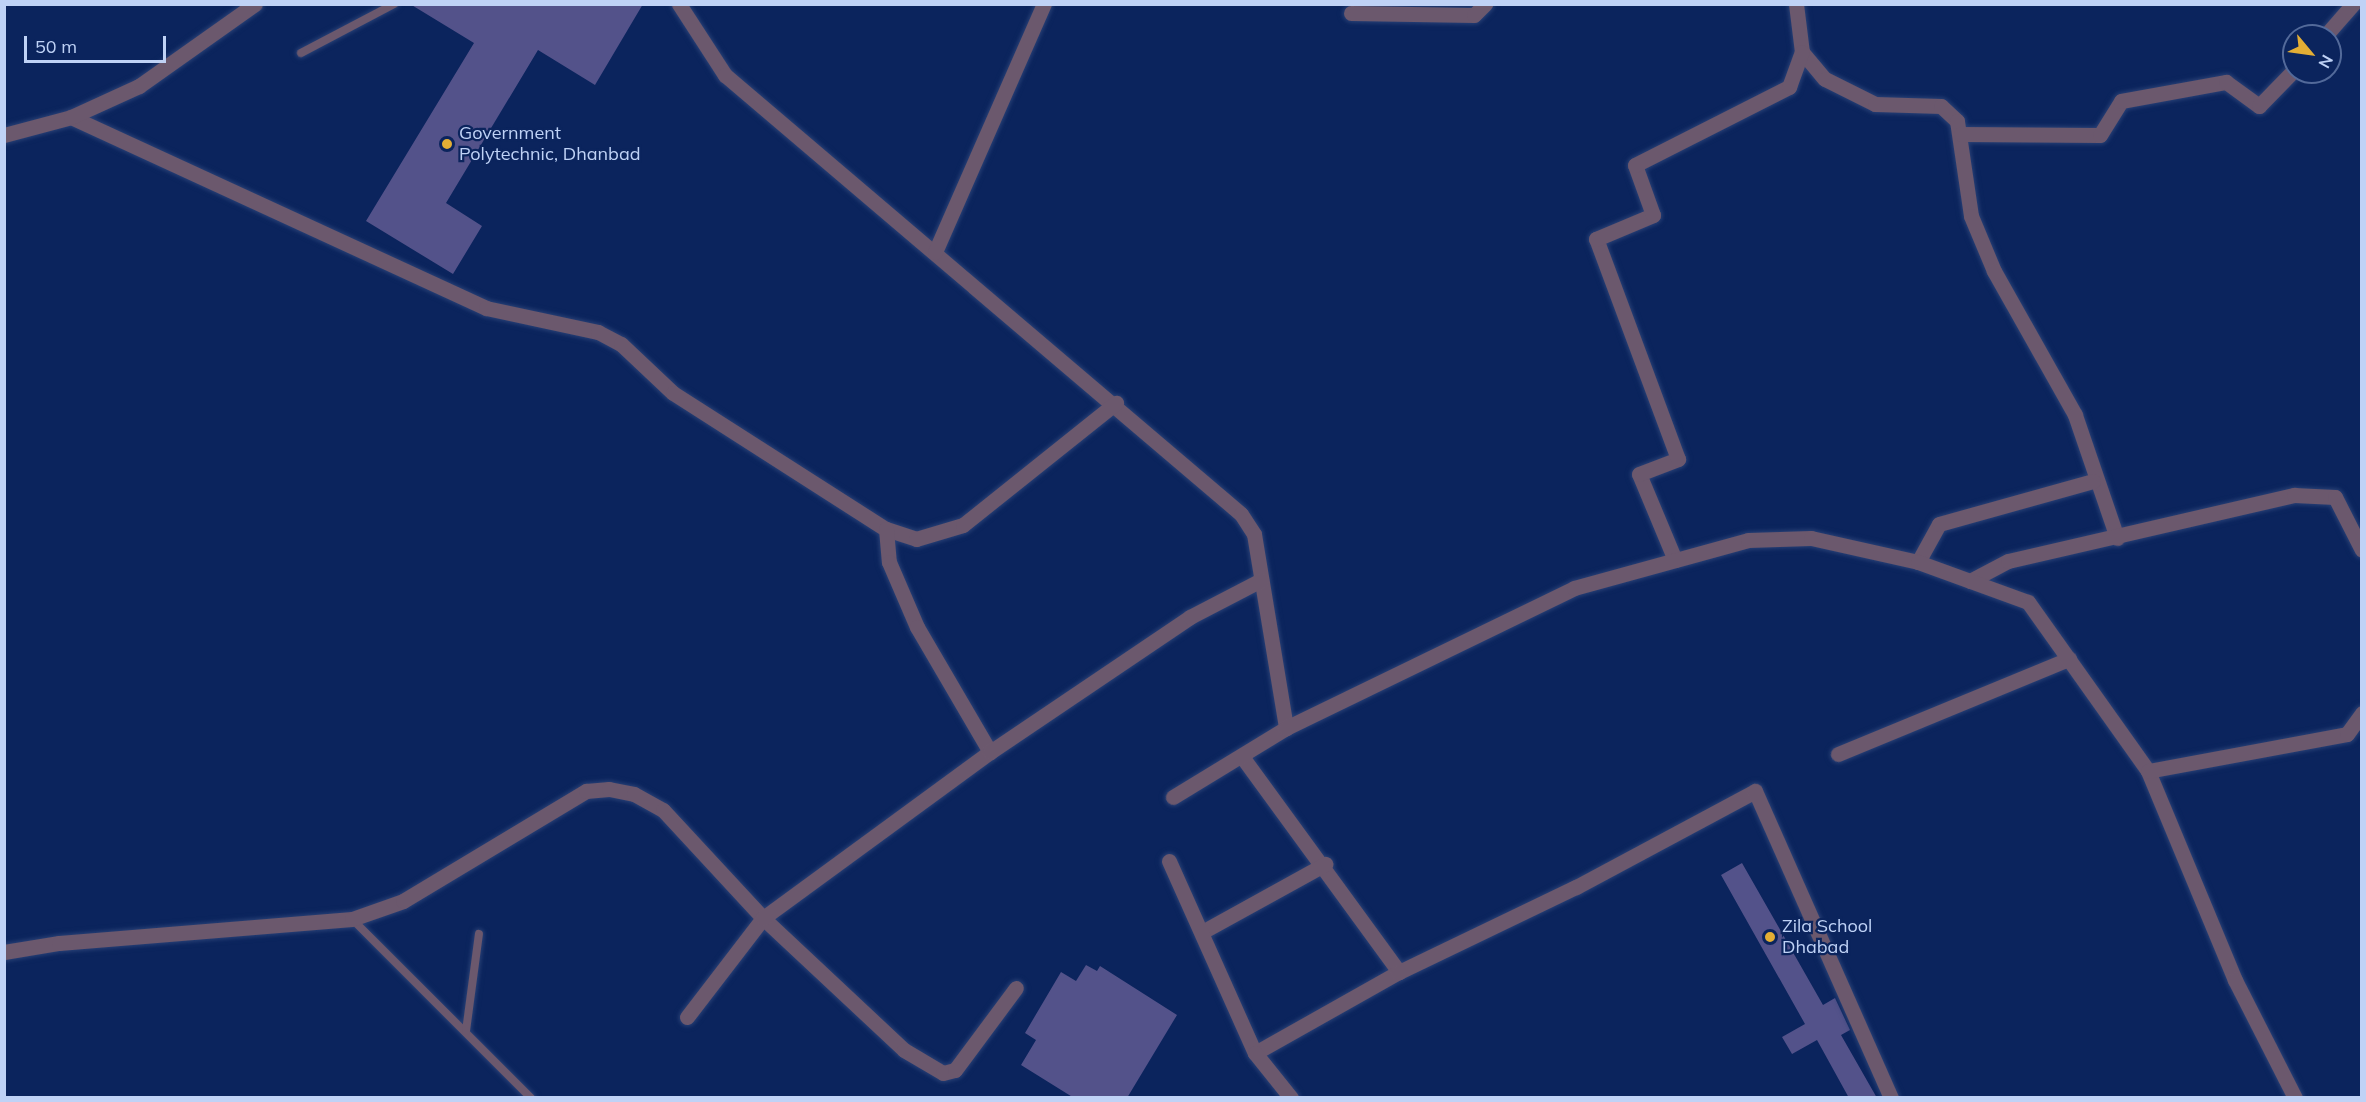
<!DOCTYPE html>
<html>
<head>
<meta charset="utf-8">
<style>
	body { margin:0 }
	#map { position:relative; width:2366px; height:1102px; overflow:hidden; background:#0b245d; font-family:Mulish,sans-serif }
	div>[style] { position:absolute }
	.building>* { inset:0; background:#53528a }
	.roads { filter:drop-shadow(0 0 2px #284075) drop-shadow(0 0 2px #284075) }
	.service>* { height:8px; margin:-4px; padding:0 4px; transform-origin:4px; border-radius:4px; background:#6b586d }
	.minor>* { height:15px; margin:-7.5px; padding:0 7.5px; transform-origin:7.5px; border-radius:7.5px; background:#6b586d }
	.tertiary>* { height:15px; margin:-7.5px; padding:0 7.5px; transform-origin:7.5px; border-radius:7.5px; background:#6b586d }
	.dots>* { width:16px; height:16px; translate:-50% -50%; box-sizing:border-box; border:3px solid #0b245d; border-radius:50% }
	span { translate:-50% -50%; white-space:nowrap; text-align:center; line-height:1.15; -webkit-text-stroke:4.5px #0b245d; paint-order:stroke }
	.poi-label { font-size:18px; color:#bfd2f6 }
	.left { translate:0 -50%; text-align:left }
	.frame { position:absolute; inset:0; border:6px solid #bfd2f6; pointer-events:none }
	.north { position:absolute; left:2282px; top:24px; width:60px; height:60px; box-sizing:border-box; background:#0b245d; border:2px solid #536a9a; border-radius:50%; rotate:119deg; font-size:16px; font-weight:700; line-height:24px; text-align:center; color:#bfd2f6 }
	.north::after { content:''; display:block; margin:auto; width:21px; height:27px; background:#e3ae35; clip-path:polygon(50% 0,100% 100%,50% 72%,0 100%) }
	.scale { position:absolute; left:24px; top:36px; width:142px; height:27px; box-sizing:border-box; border:3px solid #bfd2f6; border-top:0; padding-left:8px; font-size:18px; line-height:21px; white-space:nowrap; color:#bfd2f6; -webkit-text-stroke:4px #0b245d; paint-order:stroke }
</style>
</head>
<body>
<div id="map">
	<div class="building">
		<div style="clip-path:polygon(410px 4px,643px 4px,595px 85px,538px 50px,446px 203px,482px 226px,453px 274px,366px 221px,474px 43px)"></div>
		<div style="clip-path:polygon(1742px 863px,1823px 1005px,1835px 998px,1850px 1030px,1841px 1035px,1877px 1098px,1849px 1098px,1817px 1040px,1792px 1054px,1782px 1037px,1805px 1024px,1721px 875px)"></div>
		<div style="clip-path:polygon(1086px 965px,1097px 971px,1100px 966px,1177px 1015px,1127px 1098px,1074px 1098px,1021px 1065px,1036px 1040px,1025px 1033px,1061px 972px,1076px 981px)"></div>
	</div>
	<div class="roads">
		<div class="service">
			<div style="left:301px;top:53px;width:105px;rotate:-27.8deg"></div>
			<div style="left:352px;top:919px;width:253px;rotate:45deg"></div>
			<div style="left:466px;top:1031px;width:98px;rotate:-82.4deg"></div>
		</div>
		<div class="minor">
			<div style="left:679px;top:4px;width:85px;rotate:57.1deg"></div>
			<div style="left:725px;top:75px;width:677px;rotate:40.39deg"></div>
			<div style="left:1241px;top:514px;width:24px;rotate:57deg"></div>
			<div style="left:1254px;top:534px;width:197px;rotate:80.6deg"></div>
			<div style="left:1796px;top:4px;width:48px;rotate:82.9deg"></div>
			<div style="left:1802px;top:52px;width:35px;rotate:50deg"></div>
			<div style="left:1825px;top:79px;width:56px;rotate:26.6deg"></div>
			<div style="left:1875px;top:104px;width:66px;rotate:1.7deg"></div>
			<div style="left:1941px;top:106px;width:22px;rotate:43deg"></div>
			<div style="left:1957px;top:121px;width:96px;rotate:81.6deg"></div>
			<div style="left:1971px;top:216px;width:60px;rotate:67.3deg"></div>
			<div style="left:1994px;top:271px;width:165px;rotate:60.6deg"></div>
			<div style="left:2075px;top:415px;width:130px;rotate:71.1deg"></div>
			<div style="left:1351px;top:13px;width:123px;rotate:0.9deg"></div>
			<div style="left:1474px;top:15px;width:16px;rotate:-45deg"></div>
			<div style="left:2325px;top:36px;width:43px;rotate:-48.8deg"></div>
			<div style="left:71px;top:117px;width:457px;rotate:24.7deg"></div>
			<div style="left:486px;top:308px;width:115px;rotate:12.1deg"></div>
			<div style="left:598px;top:332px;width:26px;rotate:28deg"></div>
			<div style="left:621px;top:344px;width:71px;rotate:43.3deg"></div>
			<div style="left:673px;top:393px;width:253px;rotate:32.6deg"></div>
			<div style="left:886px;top:529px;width:32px;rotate:18deg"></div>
			<div style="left:916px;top:539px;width:49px;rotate:-16.6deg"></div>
			<div style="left:963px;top:525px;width:196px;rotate:-38.6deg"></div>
			<div style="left:1961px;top:134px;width:139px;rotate:0.4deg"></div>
			<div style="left:2100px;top:135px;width:40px;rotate:-58deg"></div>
			<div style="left:2121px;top:101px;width:107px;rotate:-10.3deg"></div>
			<div style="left:2226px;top:82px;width:41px;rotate:36deg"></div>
			<div style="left:2259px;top:106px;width:50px;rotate:-45.8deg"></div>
			<div style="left:4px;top:135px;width:69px;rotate:-15deg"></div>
			<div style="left:71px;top:117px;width:75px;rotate:-24.5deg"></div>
			<div style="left:139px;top:86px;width:142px;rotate:-35.3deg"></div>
			<div style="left:935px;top:252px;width:271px;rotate:-66.3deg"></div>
			<div style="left:886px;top:529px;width:33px;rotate:85deg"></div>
			<div style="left:889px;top:562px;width:71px;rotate:66.7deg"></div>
			<div style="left:917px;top:627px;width:145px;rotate:59.7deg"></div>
			<div style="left:1675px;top:560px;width:93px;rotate:-112.7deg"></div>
			<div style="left:1639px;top:474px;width:42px;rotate:-21deg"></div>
			<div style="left:1678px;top:459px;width:235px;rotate:-110.4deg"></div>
			<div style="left:1596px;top:239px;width:62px;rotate:-22.8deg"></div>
			<div style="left:1653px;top:215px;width:53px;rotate:-109.8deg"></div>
			<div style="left:1635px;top:165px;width:173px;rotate:-26.9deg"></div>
			<div style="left:1789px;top:87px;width:37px;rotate:-70deg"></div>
			<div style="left:1918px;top:562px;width:43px;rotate:-61.1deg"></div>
			<div style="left:1939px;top:524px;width:160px;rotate:-15.6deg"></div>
			<div style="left:1970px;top:581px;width:43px;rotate:-27.8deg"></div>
			<div style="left:2008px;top:561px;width:294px;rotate:-13deg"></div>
			<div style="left:2294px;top:495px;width:41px;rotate:2.8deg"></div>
			<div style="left:2335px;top:497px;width:59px;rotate:63deg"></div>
			<div style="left:1838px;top:754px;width:250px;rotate:-22.4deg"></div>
			<div style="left:1243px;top:758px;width:265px;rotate:53.9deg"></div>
			<div style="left:2148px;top:771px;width:226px;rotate:67.4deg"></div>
			<div style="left:2235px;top:980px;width:132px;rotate:63deg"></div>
			<div style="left:1202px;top:932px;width:141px;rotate:-28.9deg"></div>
			<div style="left:4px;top:952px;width:56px;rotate:-9.3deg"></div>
			<div style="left:59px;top:943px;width:294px;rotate:-4.7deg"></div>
			<div style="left:352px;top:919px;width:54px;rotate:-19.4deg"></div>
			<div style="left:403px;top:901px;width:214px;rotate:-31deg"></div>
			<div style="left:586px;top:791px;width:23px;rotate:-5deg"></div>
			<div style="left:609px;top:789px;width:25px;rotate:11deg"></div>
			<div style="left:634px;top:794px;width:33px;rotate:29deg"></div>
			<div style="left:663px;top:810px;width:147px;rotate:47.2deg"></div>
			<div style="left:763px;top:918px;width:193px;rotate:43.1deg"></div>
			<div style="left:904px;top:1050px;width:45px;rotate:30.5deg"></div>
			<div style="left:943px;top:1073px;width:12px;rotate:-14deg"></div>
			<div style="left:955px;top:1070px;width:102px;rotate:-53.4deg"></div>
			<div style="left:687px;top:1017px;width:125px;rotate:-52.5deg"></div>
			<div style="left:763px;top:918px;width:281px;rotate:-36.2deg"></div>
			<div style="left:990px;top:752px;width:241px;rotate:-34deg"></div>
			<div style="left:1190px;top:617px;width:80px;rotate:-27.5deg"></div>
			<div style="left:1255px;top:1053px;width:165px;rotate:-29.4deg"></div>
			<div style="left:1399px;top:972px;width:196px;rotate:-25.7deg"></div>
			<div style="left:1576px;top:887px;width:203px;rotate:-28.2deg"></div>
			<div style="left:1755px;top:791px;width:336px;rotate:66.1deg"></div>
		</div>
		<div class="tertiary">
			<div style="left:1173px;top:797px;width:132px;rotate:-31.4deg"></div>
			<div style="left:1286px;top:728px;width:320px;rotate:-25.9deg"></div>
			<div style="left:1574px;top:588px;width:180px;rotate:-15.4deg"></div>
			<div style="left:1748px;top:540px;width:63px;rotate:-1.8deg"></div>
			<div style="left:1811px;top:538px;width:110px;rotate:12.6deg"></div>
			<div style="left:1918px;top:562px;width:117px;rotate:20deg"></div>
			<div style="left:2028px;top:602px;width:207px;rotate:54.6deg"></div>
			<div style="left:2148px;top:771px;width:202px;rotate:-10.5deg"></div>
			<div style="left:2347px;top:734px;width:26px;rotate:-54deg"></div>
			<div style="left:1169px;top:861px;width:210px;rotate:65.9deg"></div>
			<div style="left:1255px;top:1053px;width:58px;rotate:51.3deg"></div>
		</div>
	</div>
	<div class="dots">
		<div style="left:447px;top:144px;background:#e3ae35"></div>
		<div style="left:1770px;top:937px;background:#e3ae35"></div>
	</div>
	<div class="poi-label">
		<span class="left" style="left:459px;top:144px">Government<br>Polytechnic, Dhanbad</span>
		<span class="left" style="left:1782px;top:937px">Zila School<br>Dhabad</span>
	</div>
	<div class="frame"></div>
	<div class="north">N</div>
	<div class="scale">50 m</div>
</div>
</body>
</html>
